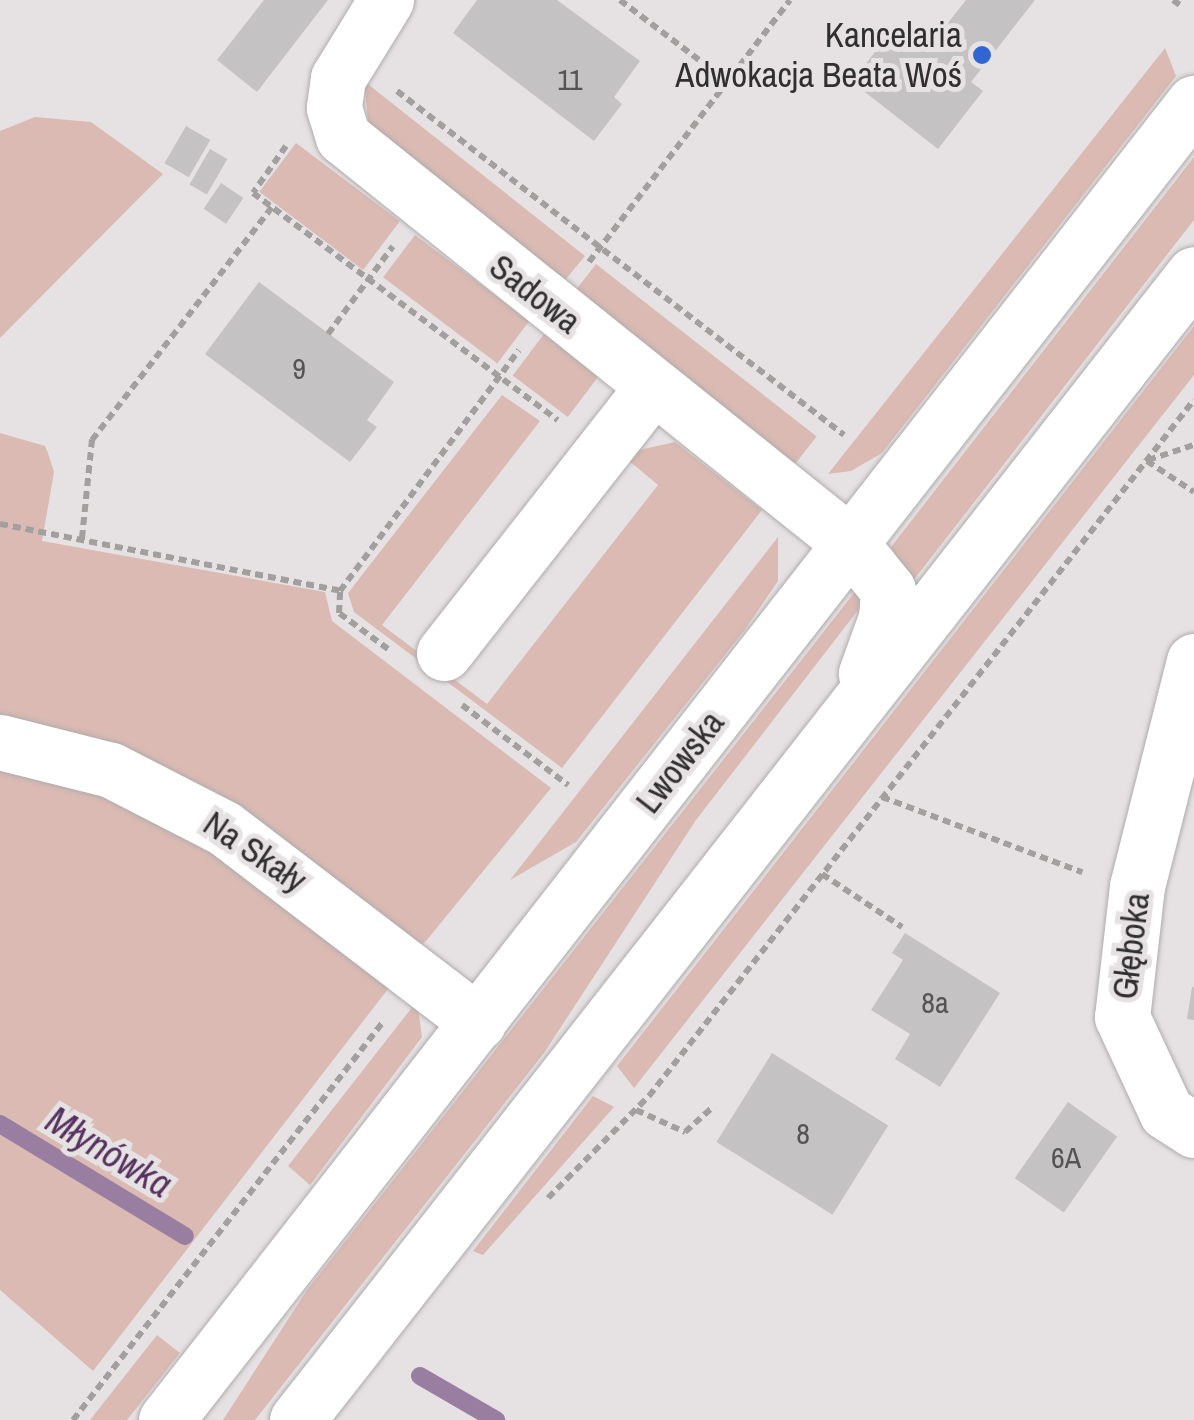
<!DOCTYPE html>
<html>
<head>
<meta charset="utf-8">
<style>
	body { margin:0 }
	#map { position:relative; width:1194px; height:1420px; overflow:hidden; background:#e6e2e3; font-family:"Archivo Narrow",sans-serif }
	div>[style] { position:absolute }
	.green>* { inset:0; background:#dabab3; transform-origin:0 0 }
	.stream>* { height:18px; margin:-9px; padding:0 9px; transform-origin:9px; border-radius:9px; background:#997ea1 }
	.building>* { inset:0; background:#c5c2c4; transform-origin:0 0 }
	.path>* { height:6px; margin-top:-3px; transform-origin:0; background:repeating-linear-gradient(90deg,#a29f9f 0 8px,transparent 0 13px) }
	.roads { filter:drop-shadow(0 0 2px #afabac) drop-shadow(0 0 2px #afabac) }
	.minor>* { height:55px; margin:-27.5px; padding:0 27.5px; transform-origin:27.5px; border-radius:27.5px; background:#fff }
	.major>* { height:55px; margin:-27.5px; padding:0 27.5px; transform-origin:27.5px; border-radius:27.5px; background:#fff }
	.dots>* { width:28px; height:28px; translate:-50% -50%; box-sizing:border-box; border:5px solid #e6e2e3; border-radius:50% }
	span { translate:-50% -50%; white-space:nowrap; text-align:center; line-height:1.15; -webkit-text-stroke:10px #e6e2e3; paint-order:stroke }
	.number-label { font-size:30px; color:#555454 }
	.number-label span { -webkit-text-stroke-width:0 }
	.poi-label { font-size:35px; color:#302f2f }
	.right { translate:-100% -50%; text-align:right }
	.street-label { font-size:35px; color:#302f2f }
	.water-label { font-size:38px; color:#563160; font-style:italic }
</style>
</head>
<body>
<div id="map">
	<div class="green">
		<div style="clip-path:polygon(1165px 48px,1176px 76px,882px 453px,851px 471px,828px 474px)"></div>
		<div style="clip-path:polygon(364px 81px,585px 256px,561px 285px,369px 129px)"></div>
		<div style="clip-path:polygon(35px 117px,91px 122px,163px 174px,0 338px,0 131px)"></div>
		<div style="left:296px;top:143px;width:130px;height:61px;rotate:37deg"></div>
		<div style="clip-path:polygon(1194px 157px,1194px 220px,905px 591px,904px 570px,891px 547px)"></div>
		<div style="left:415px;top:235px;width:143px;height:53px;rotate:37deg"></div>
		<div style="left:596px;top:264px;width:280px;height:38px;rotate:38deg"></div>
		<div style="clip-path:polygon(1194px 326px,1194px 375px,634px 1088px,617px 1066px)"></div>
		<div style="left:544px;top:334px;width:69px;height:52px;rotate:37deg"></div>
		<div style="clip-path:polygon(502px 395px,540px 421px,382px 625px,487px 704px,658px 485px,627px 459px,635px 451px,675px 442px,762px 510px,562px 768px,354px 612px,348px 593px)"></div>
		<div style="clip-path:polygon(0 433px,45px 446px,48px 453px,54px 472px,42px 541px,325px 592px,332px 621px,551px 788px,426px 941px,416px 948px,0 723px)"></div>
		<div style="clip-path:polygon(778px 537px,778px 581px,744px 631px,576px 842px,510px 880px)"></div>
		<div style="clip-path:polygon(854px 593px,861px 593px,862px 605px,696px 820px,544px 1053px,255px 1420px,223px 1420px,307px 1290px)"></div>
		<div style="clip-path:polygon(0 756px,106px 783px,398px 976px,93px 1371px,0 1290px)"></div>
		<div style="clip-path:polygon(417px 1001px,422px 1037px,310px 1185px,288px 1166px)"></div>
		<div style="clip-path:polygon(593px 1096px,614px 1107px,483px 1255px,473px 1251px)"></div>
		<div style="clip-path:polygon(157px 1335px,180px 1353px,127px 1420px,90px 1420px)"></div>
	</div>
	<div class="stream">
		<div style="left:0;top:1124px;width:216px;rotate:31.2deg"></div>
		<div style="left:420px;top:1376px;width:88px;rotate:30.1deg"></div>
	</div>
	<div class="building">
		<div style="clip-path:polygon(264px 0,328px 0,257px 92px,217px 60px)"></div>
		<div style="clip-path:polygon(477px 0,557px 0,640px 61px,614px 97px,622px 104px,594px 141px,453px 33px)"></div>
		<div style="clip-path:polygon(966px 0,1035px 0,971px 82px,983px 91px,938px 149px,852px 82px,897px 23px,928px 48px)"></div>
		<div style="left:186px;top:126px;width:28px;height:43px;rotate:30deg"></div>
		<div style="left:210px;top:149px;width:20px;height:41px;rotate:30deg"></div>
		<div style="left:221px;top:183px;width:27px;height:31px;rotate:34deg"></div>
		<div style="clip-path:polygon(259px 282px,394px 382px,367px 420px,377px 427px,350px 462px,205px 354px)"></div>
		<div style="clip-path:polygon(905px 933px,1000px 993px,940px 1087px,895px 1059px,910px 1034px,871px 1010px,903px 960px,892px 953px)"></div>
		<div style="clip-path:polygon(1192px 987px,1194px 987px,1194px 1020px,1187px 1019px)"></div>
		<div style="left:772px;top:1053px;width:137px;height:105px;rotate:32deg"></div>
		<div style="left:1068px;top:1102px;width:60px;height:93px;rotate:35deg"></div>
	</div>
	<div class="path">
		<div style="left:620px;top:0;width:136px;rotate:37.2deg"></div>
		<div style="left:1173px;top:0;width:9px;rotate:36deg"></div>
		<div style="left:397px;top:91px;width:564px;rotate:37.58deg"></div>
		<div style="left:286px;top:146px;width:57px;rotate:125.1deg"></div>
		<div style="left:253px;top:193px;width:380px;rotate:36.7deg"></div>
		<div style="left:589px;top:262px;width:330px;rotate:-52.5deg"></div>
		<div style="left:328px;top:334px;width:109px;rotate:-53.5deg"></div>
		<div style="left:1148px;top:460px;width:48px;rotate:-18.1deg"></div>
		<div style="left:1147px;top:461px;width:56px;rotate:33.4deg"></div>
		<div style="left:0;top:524px;width:347px;rotate:11.1deg"></div>
		<div style="left:82px;top:538px;width:99px;rotate:-84.2deg"></div>
		<div style="left:92px;top:440px;width:294px;rotate:-52.3deg"></div>
		<div style="left:388px;top:649px;width:61px;rotate:-143.7deg"></div>
		<div style="left:339px;top:613px;width:22px;rotate:-87deg"></div>
		<div style="left:340px;top:591px;width:300px;rotate:-53.4deg"></div>
		<div style="left:462px;top:705px;width:133px;rotate:37deg"></div>
		<div style="left:882px;top:797px;width:214px;rotate:20.6deg"></div>
		<div style="left:822px;top:874px;width:96px;rotate:33.5deg"></div>
		<div style="left:636px;top:1110px;width:54px;rotate:24.2deg"></div>
		<div style="left:685px;top:1132px;width:39px;rotate:-42deg"></div>
		<div style="left:548px;top:1198px;width:144px;rotate:-45.3deg"></div>
		<div style="left:649px;top:1096px;width:884px;rotate:-51.94deg"></div>
		<div style="left:73px;top:1420px;width:504px;rotate:-52.09deg"></div>
	</div>
	<div class="roads">
		<div class="minor">
			<div style="left:386px;top:0;width:92px;rotate:121.6deg"></div>
			<div style="left:338px;top:78px;width:30px;rotate:98deg"></div>
			<div style="left:334px;top:108px;width:30px;rotate:73deg"></div>
			<div style="left:343px;top:137px;width:650px;rotate:38.69deg"></div>
			<div style="left:444px;top:653px;width:339px;rotate:-51.9deg"></div>
			<div style="left:1194px;top:661px;width:232px;rotate:104.2deg"></div>
			<div style="left:1137px;top:886px;width:132px;rotate:96.5deg"></div>
			<div style="left:1122px;top:1017px;width:105px;rotate:65.1deg"></div>
			<div style="left:1166px;top:1112px;width:33px;rotate:33deg"></div>
			<div style="left:0;top:742px;width:114px;rotate:14.2deg"></div>
			<div style="left:111px;top:770px;width:127px;rotate:27.2deg"></div>
			<div style="left:224px;top:828px;width:320px;rotate:37.4deg"></div>
		</div>
		<div class="major">
			<div style="left:850px;top:543px;width:60px;rotate:51deg"></div>
			<div style="left:888px;top:590px;width:28px;rotate:94deg"></div>
			<div style="left:886px;top:618px;width:59px;rotate:110deg"></div>
			<div style="left:166px;top:1420px;width:1671px;rotate:-52.03deg"></div>
			<div style="left:297px;top:1420px;width:1455px;rotate:-51.95deg"></div>
		</div>
	</div>
	<div class="dots">
		<div style="left:982px;top:55px;background:#3265d4"></div>
	</div>
	<div class="number-label">
		<span style="left:570px;top:79px">11</span>
		<span style="left:299px;top:368px">9</span>
		<span style="left:935px;top:1002px">8a</span>
		<span style="left:803px;top:1133px">8</span>
		<span style="left:1066px;top:1157px">6A</span>
	</div>
	<div class="poi-label">
		<span class="right" style="left:962px;top:55px">Kancelaria<br>Adwokacja Beata Woś</span>
	</div>
	<div class="street-label">
		<span style="left:535px;top:294px;rotate:38deg">Sadowa</span>
		<span style="left:680px;top:762px;rotate:-52deg">Lwowska</span>
		<span style="left:255px;top:852px;rotate:34deg">Na Skały</span>
		<span style="left:1131px;top:946px;rotate:-83deg">Głęboka</span>
	</div>
	<div class="water-label">
		<span style="left:109px;top:1152px;rotate:31deg">Młynówka</span>
	</div>
</div>
</body>
</html>
